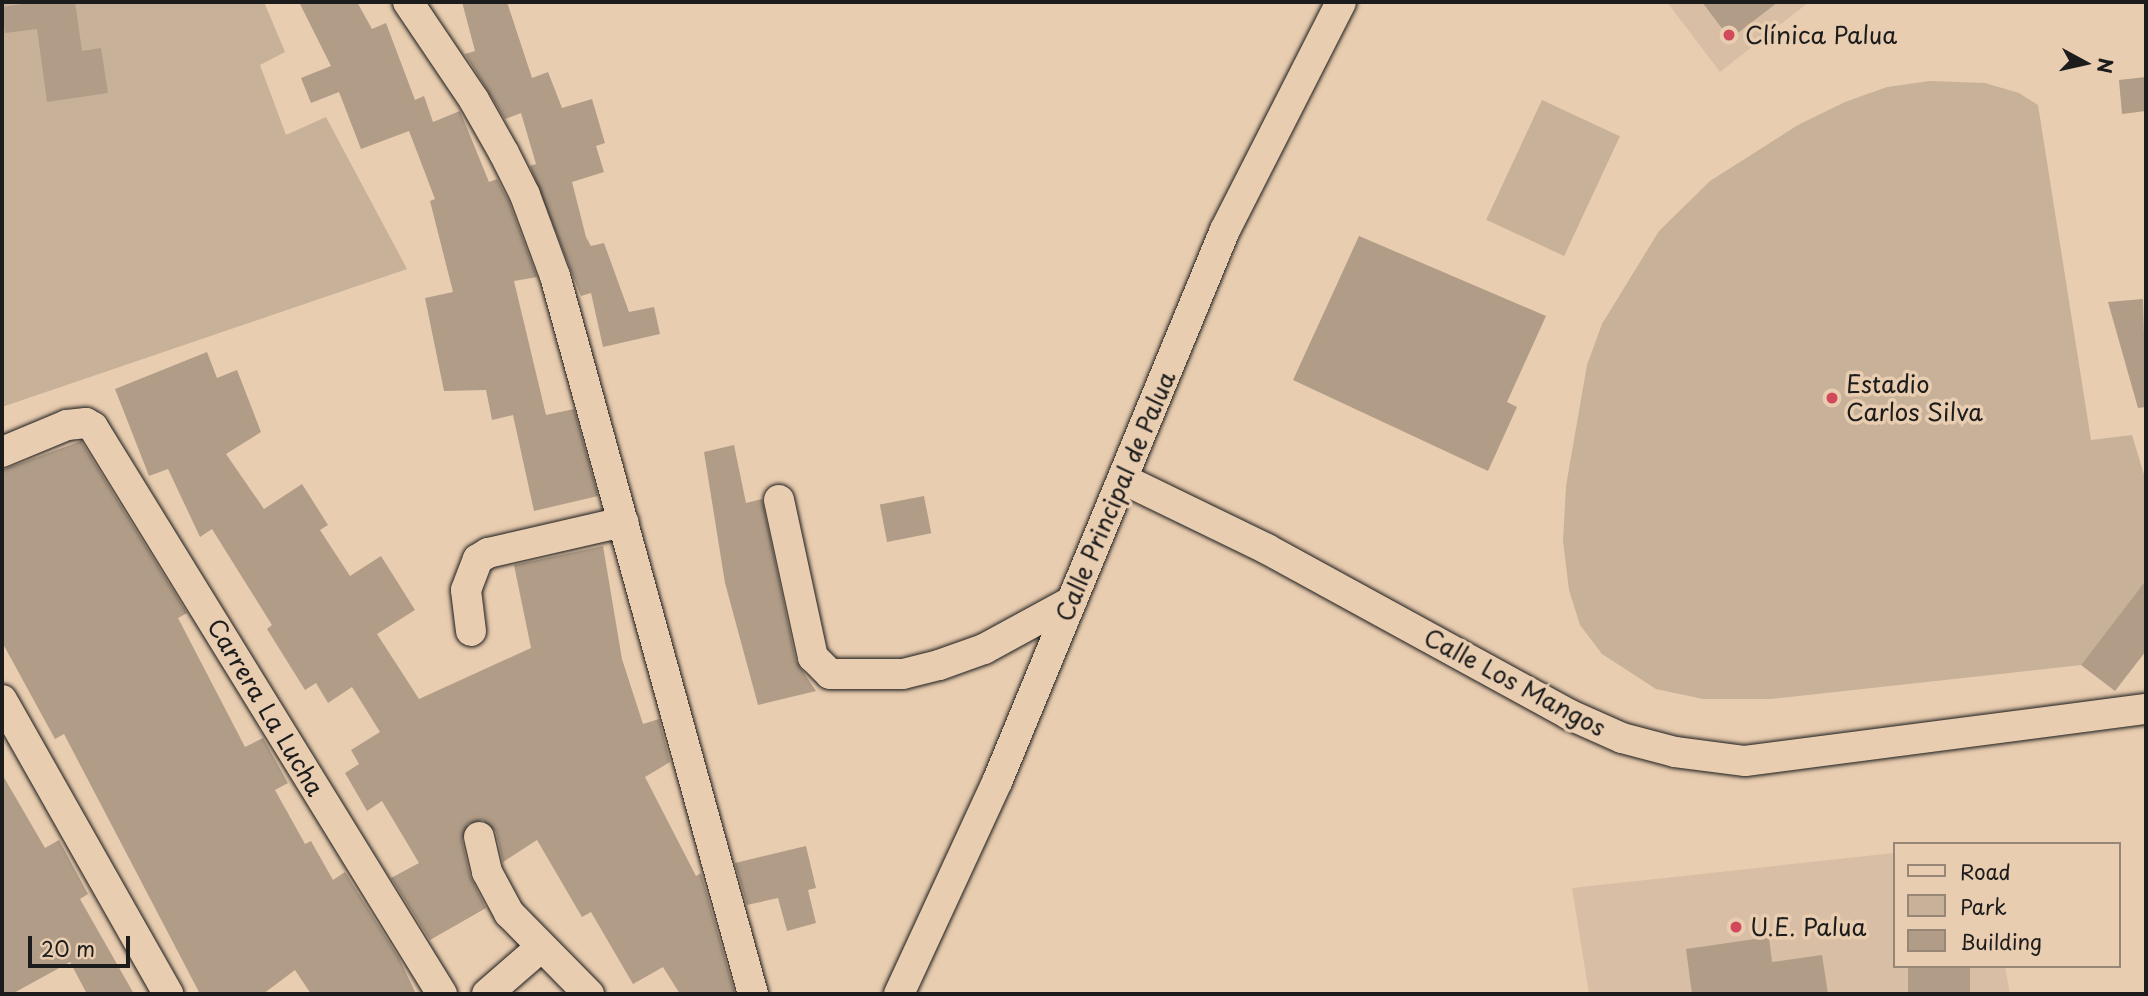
<!DOCTYPE html>
<html>
<head>
<meta charset="utf-8">
<style>
	body { margin:0 }
	#map { position:relative; width:2148px; height:996px; overflow:hidden; background:#e9cdb0; font-family:"Playpen Sans",sans-serif }
	div>[style] { position:absolute }
	.built>* { inset:0; background:#d8bea4 }
	.green>* { inset:0; background:#c7b198; transform-origin:0 0 }
	.building>* { inset:0; background:#b09c87; transform-origin:0 0 }
	.roads { filter:drop-shadow(0 0 2px #1c1c1c) drop-shadow(0 0 2px #1c1c1c) }
	.minor>* { height:30px; margin:-15px; padding:0 15px; transform-origin:15px; border-radius:15px; background:#e9cdb0 }
	.dots>* { width:19px; height:19px; translate:-50% -50%; box-sizing:border-box; border:4px solid #e9cdb0; border-radius:50% }
	span { translate:-50% -50%; white-space:nowrap; text-align:center; line-height:1.15; -webkit-text-stroke:7px #e9cdb0; paint-order:stroke }
	.poi-label { font-size:24px; color:#1c1c1c }
	.left { translate:0 -50%; text-align:left }
	.street-label { font-size:24px; color:#1c1c1c }
	.frame { position:absolute; inset:0; border:4px solid #1c1c1c; pointer-events:none }
	.legend { position:absolute; left:1893px; top:842px; width:228px; height:126px; box-sizing:border-box; background:#e9cdb0; border:2px solid #978675; margin:0; padding:9px 12px; list-style:none; font-size:21px; color:#1c1c1c }
	.legend li { display:flex; align-items:center; gap:14px; height:35px }
	.legend b { width:35px; border:2px solid #978675 }
	.north { position:absolute; left:2050px; top:28px; width:70px; height:70px; -webkit-text-stroke:5px #e9cdb0; paint-order:stroke; rotate:98deg; font-size:19px; font-weight:700; line-height:28px; text-align:center; color:#1c1c1c }
	.north::after { content:''; display:block; margin:auto; width:24px; height:32px; background:#1c1c1c; clip-path:polygon(50% 0,100% 100%,50% 72%,0 100%) }
	.scale { position:absolute; left:28px; top:936px; width:102px; height:32px; box-sizing:border-box; border:4px solid #1c1c1c; border-top:0; padding-left:9px; font-size:21px; line-height:24px; white-space:nowrap; color:#1c1c1c; -webkit-text-stroke:5px #e9cdb0; paint-order:stroke }
</style>
</head>
<body>
<div id="map">
	<div class="built">
		<div style="clip-path:polygon(1667px 2px,1809px 2px,1720px 72px)"></div>
		<div style="clip-path:polygon(1894px 853px,1894px 966px,2005px 966px,2010px 994px,1589px 994px,1572px 888px)"></div>
	</div>
	<div class="green">
		<div style="clip-path:polygon(2px 2px,264px 2px,285px 52px,260px 65px,286px 135px,326px 117px,407px 269px,2px 407px)"></div>
		<div style="clip-path:polygon(1930px 81px,1985px 83px,2019px 93px,2038px 105px,2091px 440px,2132px 435px,2146px 481px,2146px 580px,2081px 665px,1772px 699px,1703px 699px,1656px 689px,1602px 654px,1580px 625px,1569px 590px,1563px 541px,1566px 486px,1587px 365px,1602px 324px,1659px 231px,1710px 181px,1798px 125px,1845px 102px,1887px 87px)"></div>
		<div style="left:1542px;top:100px;width:86px;height:132px;rotate:25deg"></div>
	</div>
	<div class="building">
		<div style="clip-path:polygon(36px 2px,75px 2px,82px 51px,101px 48px,108px 93px,47px 102px,37px 29px,5px 33px,2px 7px)"></div>
		<div style="clip-path:polygon(299px 2px,357px 2px,372px 29px,386px 23px,415px 100px,424px 96px,433px 122px,460px 111px,489px 182px,497px 179px,509px 202px,537px 277px,514px 281px,546px 415px,574px 409px,598px 496px,534px 511px,513px 415px,492px 420px,486px 390px,444px 391px,425px 298px,453px 292px,430px 201px,435px 199px,409px 131px,361px 149px,339px 92px,311px 103px,301px 78px,331px 66px)"></div>
		<div style="clip-path:polygon(462px 2px,507px 2px,532px 78px,548px 72px,562px 108px,592px 99px,605px 143px,596px 146px,604px 172px,572px 182px,586px 237px,591px 246px,604px 243px,629px 312px,654px 307px,660px 334px,603px 347px,591px 293px,581px 296px,530px 166px,536px 164px,521px 113px,505px 119px,465px 54px,475px 51px)"></div>
		<div style="clip-path:polygon(1702px 2px,1778px 2px,1730px 39px)"></div>
		<div style="clip-path:polygon(2146px 77px,2146px 111px,2122px 114px,2119px 80px)"></div>
		<div style="clip-path:polygon(1359px 236px,1546px 316px,1507px 402px,1517px 407px,1488px 471px,1293px 380px)"></div>
		<div style="clip-path:polygon(2143px 299px,2146px 407px,2138px 408px,2108px 302px)"></div>
		<div style="clip-path:polygon(207px 352px,217px 378px,237px 370px,261px 432px,226px 454px,264px 509px,302px 484px,328px 525px,320px 530px,350px 576px,381px 556px,415px 610px,377px 634px,419px 699px,531px 648px,514px 565px,603px 546px,622px 659px,643px 724px,659px 719px,670px 762px,645px 777px,696px 876px,701px 873px,735px 994px,680px 994px,663px 967px,633px 984px,591px 912px,582px 917px,537px 840px,503px 862px,496px 832px,483px 820px,468px 824px,462px 840px,470px 876px,486px 908px,430px 940px,391px 878px,419px 863px,382px 801px,367px 811px,345px 773px,359px 764px,351px 750px,380px 732px,352px 687px,328px 703px,316px 683px,305px 690px,267px 629px,272px 625px,212px 529px,200px 537px,168px 469px,149px 476px,115px 389px)"></div>
		<div style="clip-path:polygon(81px 441px,187px 613px,178px 618px,245px 747px,263px 738px,288px 783px,275px 790px,305px 844px,311px 841px,333px 880px,345px 872px,399px 958px,416px 994px,311px 994px,295px 970px,263px 994px,200px 994px,64px 734px,55px 739px,2px 642px,2px 470px)"></div>
		<div style="clip-path:polygon(734px 445px,746px 503px,762px 499px,796px 661px,816px 691px,758px 705px,725px 583px,704px 452px)"></div>
		<div style="left:924px;top:496px;width:38px;height:45px;rotate:79deg"></div>
		<div style="clip-path:polygon(2146px 580px,2146px 651px,2115px 691px,2081px 665px)"></div>
		<div style="clip-path:polygon(2px 774px,45px 848px,59px 840px,88px 894px,80px 899px,134px 994px,87px 994px,70px 962px,12px 994px,2px 994px)"></div>
		<div style="clip-path:polygon(806px 846px,816px 888px,808px 890px,816px 923px,787px 931px,778px 898px,747px 905px,735px 863px)"></div>
		<div style="clip-path:polygon(1769px 937px,1772px 962px,1822px 955px,1828px 994px,1692px 994px,1686px 949px)"></div>
		<div style="left:1908px;top:966px;width:62px;height:28px"></div>
	</div>
	<div class="roads">
		<div class="minor">
			<div style="left:408px;top:2px;width:118px;rotate:56deg"></div>
			<div style="left:474px;top:100px;width:61px;rotate:60.5deg"></div>
			<div style="left:504px;top:153px;width:47px;rotate:63.4deg"></div>
			<div style="left:525px;top:195px;width:86px;rotate:69.7deg"></div>
			<div style="left:555px;top:276px;width:745px;rotate:74.58deg"></div>
			<div style="left:2px;top:452px;width:70px;rotate:-22.6deg"></div>
			<div style="left:67px;top:425px;width:19px;rotate:-6deg"></div>
			<div style="left:86px;top:423px;width:8px;rotate:30deg"></div>
			<div style="left:93px;top:427px;width:666px;rotate:58.39deg"></div>
			<div style="left:1123px;top:479px;width:160px;rotate:25.9deg"></div>
			<div style="left:1267px;top:549px;width:343px;rotate:28.7deg"></div>
			<div style="left:1568px;top:714px;width:59px;rotate:24deg"></div>
			<div style="left:1622px;top:738px;width:55px;rotate:14.8deg"></div>
			<div style="left:1675px;top:752px;width:71px;rotate:7.3deg"></div>
			<div style="left:1745px;top:761px;width:404px;rotate:-7.4deg"></div>
			<div style="left:779px;top:500px;width:161px;rotate:77.8deg"></div>
			<div style="left:813px;top:657px;width:24px;rotate:45deg"></div>
			<div style="left:830px;top:674px;width:73px"></div>
			<div style="left:903px;top:674px;width:37px;rotate:-14deg"></div>
			<div style="left:939px;top:665px;width:48px;rotate:-19.6deg"></div>
			<div style="left:984px;top:649px;width:100px;rotate:-28.6deg"></div>
			<div style="left:471px;top:631px;width:41px;rotate:-97deg"></div>
			<div style="left:466px;top:590px;width:33px;rotate:-69deg"></div>
			<div style="left:478px;top:559px;width:12px;rotate:-31deg"></div>
			<div style="left:488px;top:553px;width:139px;rotate:-12.9deg"></div>
			<div style="left:2px;top:700px;width:338px;rotate:60.5deg"></div>
			<div style="left:479px;top:837px;width:36px;rotate:77deg"></div>
			<div style="left:487px;top:872px;width:47px;rotate:61.8deg"></div>
			<div style="left:509px;top:913px;width:114px;rotate:45.4deg"></div>
			<div style="left:487px;top:994px;width:70px;rotate:-41deg"></div>
			<div style="left:899px;top:994px;width:234px;rotate:-65.2deg"></div>
			<div style="left:997px;top:782px;width:597px;rotate:-67.56deg"></div>
			<div style="left:1225px;top:230px;width:256px;rotate:-63deg"></div>
		</div>
	</div>
	<div class="dots">
		<div style="left:1729px;top:35px;background:#d1495b"></div>
		<div style="left:1832px;top:398px;background:#d1495b"></div>
		<div style="left:1736px;top:927px;background:#d1495b"></div>
	</div>
	<div class="poi-label">
		<span class="left" style="left:1745px;top:35px">Clínica Palua</span>
		<span class="left" style="left:1846px;top:398px">Estadio<br>Carlos Silva</span>
		<span class="left" style="left:1750px;top:927px">U.E. Palua</span>
	</div>
	<div class="street-label">
		<span style="left:1115px;top:496px;rotate:-67deg">Calle Principal de Palua</span>
		<span style="left:1515px;top:682px;rotate:28deg">Calle Los Mangos</span>
		<span style="left:266px;top:707px;rotate:59deg">Carrera La Lucha</span>
	</div>
	<div class="frame"></div>
	<ul class="legend">
	<li><b style="height:9px;background:#e9cdb0"></b>Road</li>
	<li><b style="height:19px;background:#c7b198"></b>Park</li>
	<li><b style="height:19px;background:#b09c87"></b>Building</li>
	</ul>
	<div class="north">N</div>
	<div class="scale">20 m</div>
</div>
</body>
</html>
